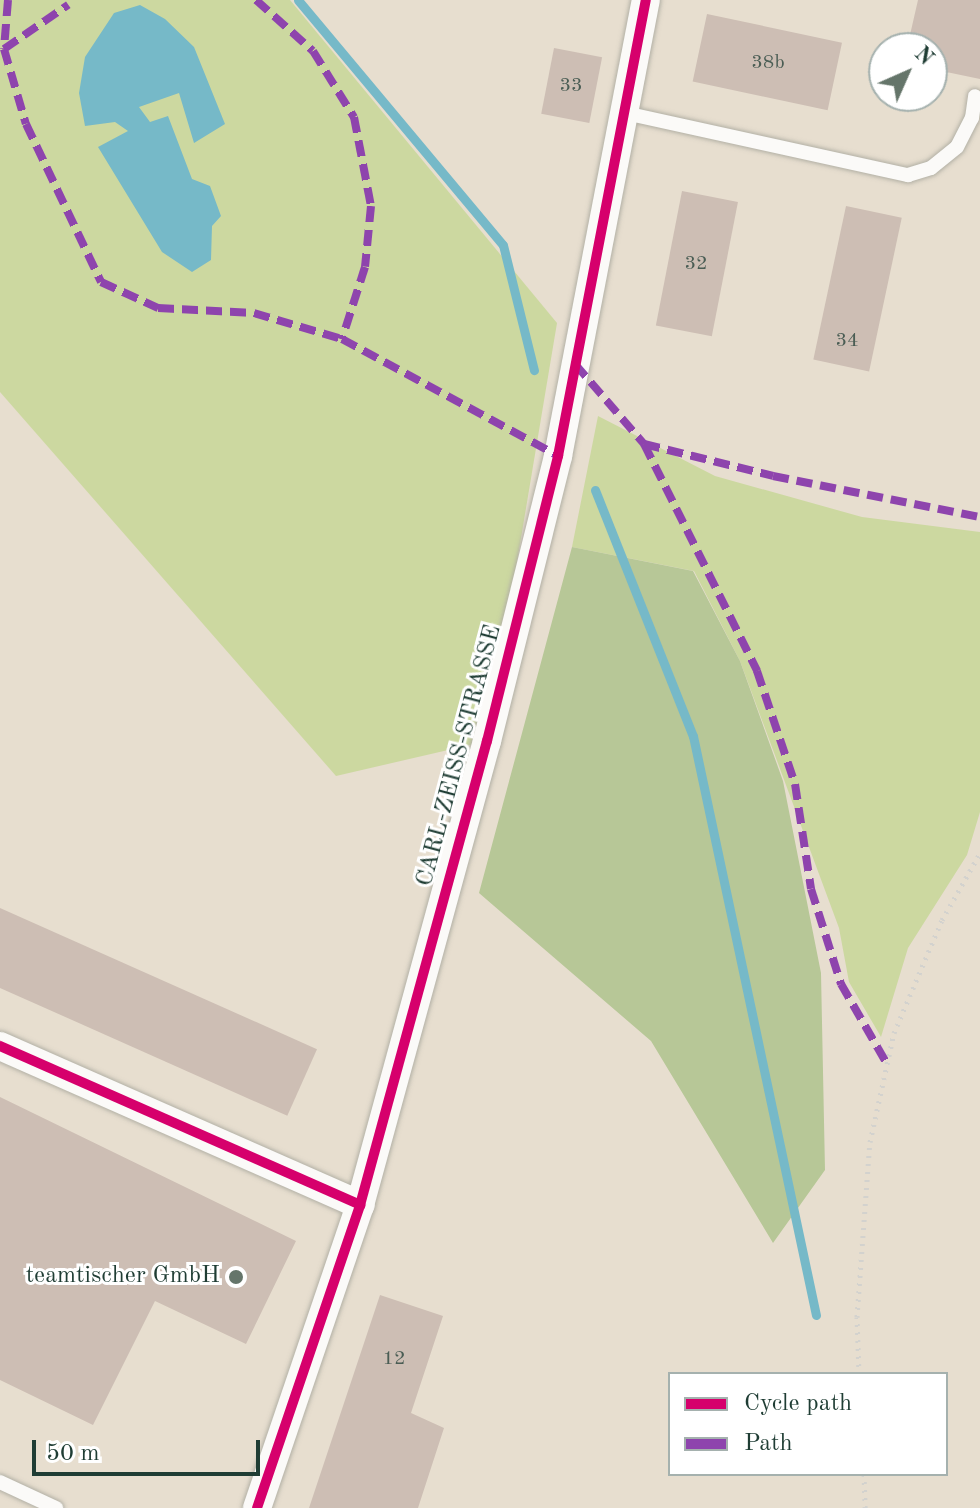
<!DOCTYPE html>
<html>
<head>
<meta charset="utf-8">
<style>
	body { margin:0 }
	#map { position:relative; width:980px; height:1508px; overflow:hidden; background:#e7decf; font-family:"Old Standard TT",serif }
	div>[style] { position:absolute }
	.green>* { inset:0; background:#ccd8a0 }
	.forest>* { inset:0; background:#b7c797 }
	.water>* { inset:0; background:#76b9c8 }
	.stream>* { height:9px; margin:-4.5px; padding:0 4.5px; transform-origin:4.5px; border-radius:4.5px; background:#76b9c8 }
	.building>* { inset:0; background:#cdbeb4; transform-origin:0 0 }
	.path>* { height:5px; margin-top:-2.5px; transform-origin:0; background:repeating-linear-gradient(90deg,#d3d2ce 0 2px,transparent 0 8px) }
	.roads { filter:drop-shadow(0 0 2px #b2b0a5) drop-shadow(0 0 2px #b2b0a5) }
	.lane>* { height:14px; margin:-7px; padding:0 7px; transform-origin:7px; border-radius:7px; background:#fbfaf8 }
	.street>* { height:28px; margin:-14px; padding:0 14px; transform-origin:14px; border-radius:14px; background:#fbfaf8 }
	.quiet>* { height:8px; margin-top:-4px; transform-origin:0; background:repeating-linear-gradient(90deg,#8e44ad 0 16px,transparent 0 24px) }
	.cycleway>* { height:10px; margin:-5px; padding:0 5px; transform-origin:5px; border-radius:5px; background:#d6006c }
	.dots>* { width:22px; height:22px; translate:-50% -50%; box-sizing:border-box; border:4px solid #fff; border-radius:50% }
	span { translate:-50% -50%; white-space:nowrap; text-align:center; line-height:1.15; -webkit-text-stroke:6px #fff; paint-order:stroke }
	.number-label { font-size:20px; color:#4a5d54 }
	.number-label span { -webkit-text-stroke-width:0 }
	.street-label { font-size:24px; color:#1f3d34 }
	.poi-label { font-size:24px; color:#1f3d34 }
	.right { translate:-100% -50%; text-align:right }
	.legend { position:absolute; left:668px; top:1372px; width:280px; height:104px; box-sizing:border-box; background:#fff; border:2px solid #a5b1ae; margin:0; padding:10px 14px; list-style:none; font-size:24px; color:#1f3d34 }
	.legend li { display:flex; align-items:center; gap:16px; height:40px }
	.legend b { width:40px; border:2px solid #a5b1ae }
	.north { position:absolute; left:868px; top:32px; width:80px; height:80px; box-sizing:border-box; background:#fff; border:2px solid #a5b1ae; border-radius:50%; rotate:45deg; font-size:22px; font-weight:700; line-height:32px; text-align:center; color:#1f3d34 }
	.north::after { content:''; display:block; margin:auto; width:28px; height:36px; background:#65756a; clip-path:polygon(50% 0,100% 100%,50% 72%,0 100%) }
	.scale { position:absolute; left:32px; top:1440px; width:228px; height:36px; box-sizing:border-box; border:4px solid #1f3d34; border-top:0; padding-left:10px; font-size:24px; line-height:28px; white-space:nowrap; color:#1f3d34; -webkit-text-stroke:6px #fff; paint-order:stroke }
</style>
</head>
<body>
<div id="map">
	<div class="green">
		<div style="clip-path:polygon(0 0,290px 0,557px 323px,487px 741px,336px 776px,0 392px)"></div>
		<div style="clip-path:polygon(598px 416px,715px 476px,862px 517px,980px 532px,980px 812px,967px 855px,908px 948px,881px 1037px,849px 982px,839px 928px,740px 661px,694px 571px,572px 547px)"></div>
	</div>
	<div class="forest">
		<div style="clip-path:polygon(572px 547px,693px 571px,740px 661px,783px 781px,821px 973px,825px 1170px,773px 1243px,651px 1041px,479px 893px)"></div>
	</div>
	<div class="water">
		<div style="clip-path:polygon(140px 5px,165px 19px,194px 47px,225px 124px,194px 143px,179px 93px,139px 107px,150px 122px,168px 116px,192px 179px,210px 186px,221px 216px,212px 226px,211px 260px,192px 272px,162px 252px,98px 147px,128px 131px,115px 122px,85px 126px,79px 93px,85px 57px,114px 13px)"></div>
	</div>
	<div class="stream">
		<div style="left:298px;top:0;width:319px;rotate:50.1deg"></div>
		<div style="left:503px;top:245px;width:129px;rotate:76.1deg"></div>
		<div style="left:595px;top:490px;width:265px;rotate:68.3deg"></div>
		<div style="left:693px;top:736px;width:592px;rotate:78.01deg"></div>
	</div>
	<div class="building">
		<div style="clip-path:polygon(918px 0,980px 0,980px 79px,932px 69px,932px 48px,907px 48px)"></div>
		<div style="left:707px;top:14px;width:138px;height:69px;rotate:12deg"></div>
		<div style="left:554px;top:48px;width:49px;height:67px;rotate:11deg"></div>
		<div style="left:682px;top:191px;width:57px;height:137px;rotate:11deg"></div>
		<div style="left:846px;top:206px;width:57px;height:157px;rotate:12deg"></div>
		<div style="left:0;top:908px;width:347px;height:73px;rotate:24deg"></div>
		<div style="clip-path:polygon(0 1097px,296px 1241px,246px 1344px,155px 1301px,93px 1425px,0 1380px)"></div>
		<div style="clip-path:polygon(380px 1295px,443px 1316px,411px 1413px,444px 1428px,418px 1508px,309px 1508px)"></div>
	</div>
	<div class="path">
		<div style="left:859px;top:1374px;width:57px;rotate:-92deg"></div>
		<div style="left:857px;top:1317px;width:175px;rotate:-85.8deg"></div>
		<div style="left:870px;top:1142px;width:112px;rotate:-77.6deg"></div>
		<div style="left:894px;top:1033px;width:123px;rotate:-67deg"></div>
		<div style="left:942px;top:920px;width:77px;rotate:-60.4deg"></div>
		<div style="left:864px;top:1474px;width:34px;rotate:88deg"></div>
	</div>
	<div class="roads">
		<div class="lane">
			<div style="left:625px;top:113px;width:290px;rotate:12.4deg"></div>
			<div style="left:908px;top:175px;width:24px;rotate:-17deg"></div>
			<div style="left:931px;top:168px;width:33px;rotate:-39deg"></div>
			<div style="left:957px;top:147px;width:33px;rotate:-63deg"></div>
			<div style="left:972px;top:118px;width:22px;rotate:-82deg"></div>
			<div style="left:0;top:1482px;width:62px;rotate:24.9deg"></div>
		</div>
		<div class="street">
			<div style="left:0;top:1046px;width:394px;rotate:23.8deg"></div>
			<div style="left:257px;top:1508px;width:320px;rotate:-71.2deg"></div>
			<div style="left:360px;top:1205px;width:481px;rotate:-74.7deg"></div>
			<div style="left:487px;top:741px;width:294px;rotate:-76deg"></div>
			<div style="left:558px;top:456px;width:464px;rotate:-79.1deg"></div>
		</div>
	</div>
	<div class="quiet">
		<div style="left:8px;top:0;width:49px;rotate:94.7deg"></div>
		<div style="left:4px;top:49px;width:78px;rotate:73.7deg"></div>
		<div style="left:26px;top:124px;width:175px;rotate:64.6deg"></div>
		<div style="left:101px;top:282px;width:63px;rotate:24.5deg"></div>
		<div style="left:158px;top:308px;width:96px;rotate:3deg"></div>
		<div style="left:254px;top:313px;width:92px;rotate:16.5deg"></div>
		<div style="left:256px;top:0;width:76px;rotate:41.8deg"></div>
		<div style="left:313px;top:51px;width:78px;rotate:58.2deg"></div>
		<div style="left:354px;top:117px;width:91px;rotate:79.2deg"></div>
		<div style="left:371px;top:206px;width:61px;rotate:95.6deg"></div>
		<div style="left:365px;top:267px;width:76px;rotate:107.7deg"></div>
		<div style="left:342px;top:339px;width:246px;rotate:28.4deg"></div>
		<div style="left:4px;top:49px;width:78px;rotate:-34.5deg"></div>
		<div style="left:575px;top:364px;width:106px;rotate:49.2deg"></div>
		<div style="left:644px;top:444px;width:133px;rotate:13.9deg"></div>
		<div style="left:773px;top:476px;width:211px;rotate:11.2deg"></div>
		<div style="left:644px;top:444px;width:254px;rotate:63.5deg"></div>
		<div style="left:757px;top:671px;width:119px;rotate:71.4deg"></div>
		<div style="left:795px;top:784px;width:106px;rotate:81.3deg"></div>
		<div style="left:811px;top:889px;width:100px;rotate:72.5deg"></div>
		<div style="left:841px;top:984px;width:92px;rotate:60.1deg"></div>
	</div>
	<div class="cycleway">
		<div style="left:0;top:1046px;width:394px;rotate:23.8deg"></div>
		<div style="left:257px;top:1508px;width:320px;rotate:-71.2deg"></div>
		<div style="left:360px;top:1205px;width:481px;rotate:-74.7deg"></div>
		<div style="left:487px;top:741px;width:294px;rotate:-76deg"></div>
		<div style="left:558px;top:456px;width:464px;rotate:-79.1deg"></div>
	</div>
	<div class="dots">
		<div style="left:236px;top:1277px;background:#65756a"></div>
	</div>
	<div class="number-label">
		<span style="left:768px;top:63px">38b</span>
		<span style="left:571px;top:86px">33</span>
		<span style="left:696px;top:264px">32</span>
		<span style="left:847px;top:341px">34</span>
		<span style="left:394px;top:1359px">12</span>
	</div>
	<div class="street-label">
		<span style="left:460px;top:756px;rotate:-75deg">CARL-ZEISS-STRASSE</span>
	</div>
	<div class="poi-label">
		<span class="right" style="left:220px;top:1277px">teamtischer GmbH</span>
	</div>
	<ul class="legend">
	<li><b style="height:10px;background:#d6006c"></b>Cycle path</li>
	<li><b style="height:10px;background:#8e44ad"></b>Path</li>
	</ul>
	<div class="north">N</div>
	<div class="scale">50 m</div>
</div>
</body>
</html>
